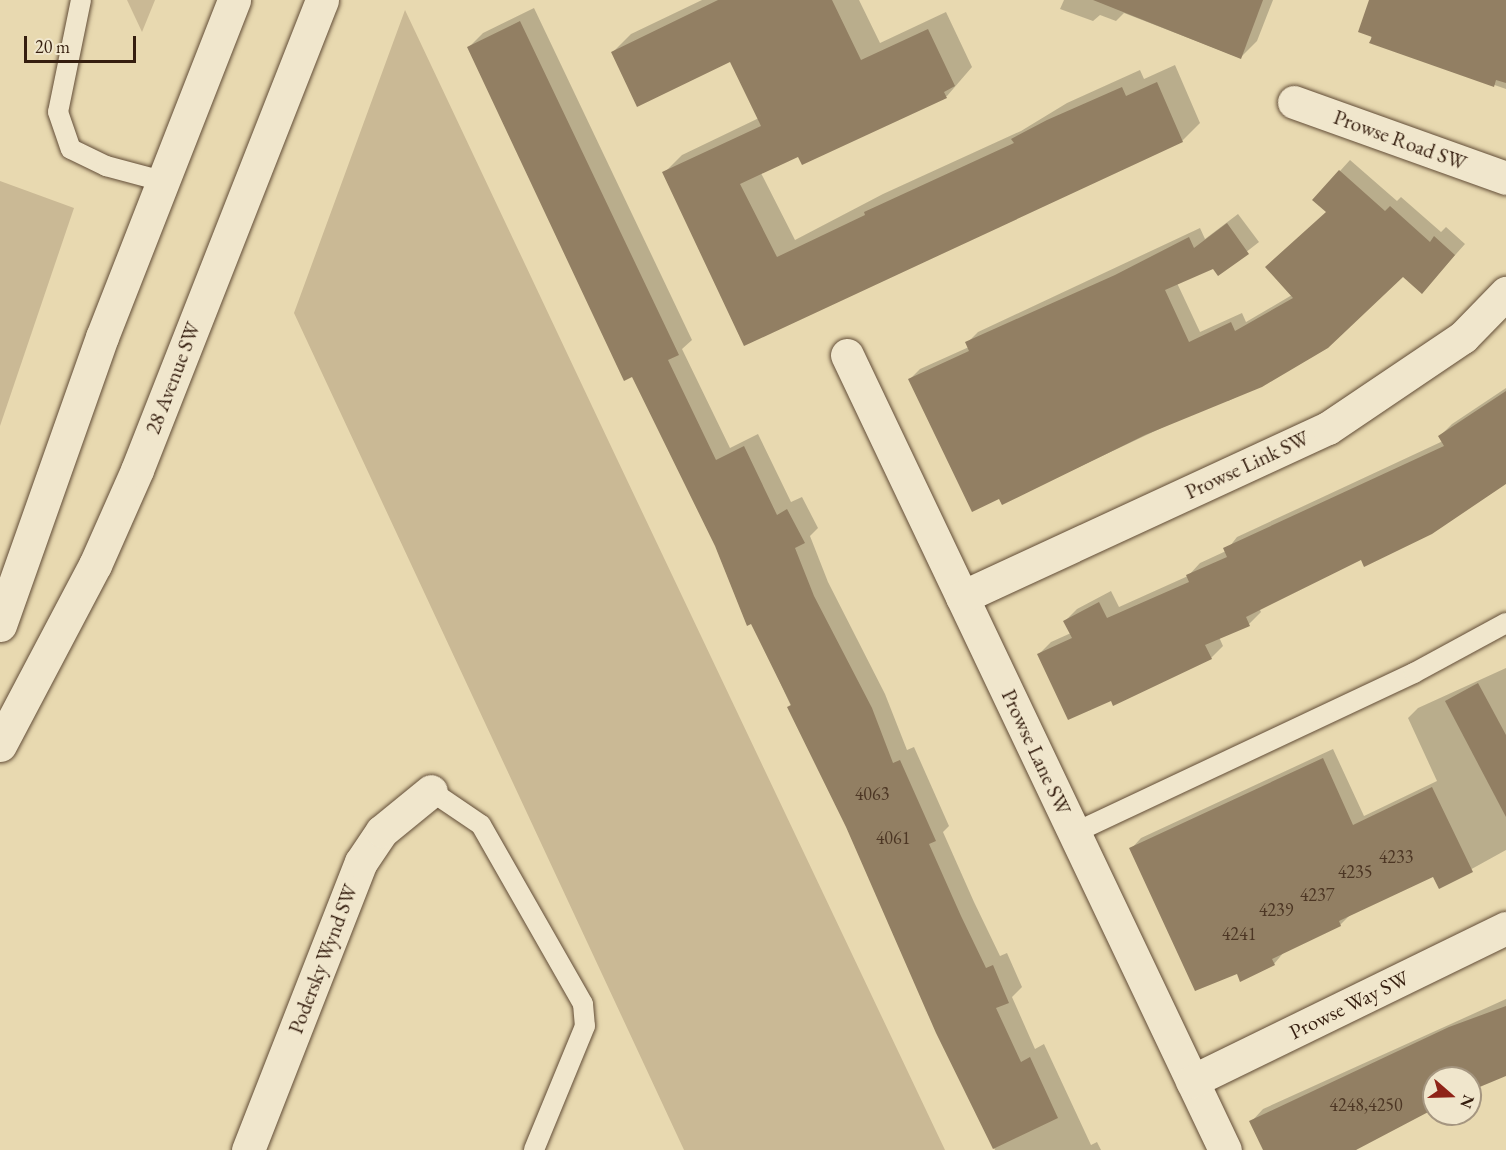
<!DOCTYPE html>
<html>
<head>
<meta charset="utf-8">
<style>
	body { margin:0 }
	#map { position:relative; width:1506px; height:1150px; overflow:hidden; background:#e8d9b0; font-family:"EB Garamond",serif }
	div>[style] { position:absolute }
	.green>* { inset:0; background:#cab995 }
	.shadow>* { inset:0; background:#0003 }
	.building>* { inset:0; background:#927f63 }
	.roads { filter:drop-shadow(0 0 2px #624d37) drop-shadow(0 0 2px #624d37) }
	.lane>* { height:20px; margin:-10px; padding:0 10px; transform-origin:10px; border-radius:10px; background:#f0e6cc }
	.street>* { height:33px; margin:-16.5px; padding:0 16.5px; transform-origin:16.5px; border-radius:16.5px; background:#f0e6cc }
	.secondary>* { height:33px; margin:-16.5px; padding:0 16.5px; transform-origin:16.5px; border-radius:16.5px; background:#f0e6cc }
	span { translate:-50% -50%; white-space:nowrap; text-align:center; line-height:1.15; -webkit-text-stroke:4.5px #f0e6cc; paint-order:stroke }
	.number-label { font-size:18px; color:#4c3624 }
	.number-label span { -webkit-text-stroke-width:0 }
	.street-label { font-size:21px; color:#351e0f }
	.north { position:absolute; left:1422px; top:1066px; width:60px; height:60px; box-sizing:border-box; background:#f0e6cc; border:2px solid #a59680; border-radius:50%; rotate:110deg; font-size:16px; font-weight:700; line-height:24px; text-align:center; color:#351e0f }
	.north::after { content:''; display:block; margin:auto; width:21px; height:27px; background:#8f2418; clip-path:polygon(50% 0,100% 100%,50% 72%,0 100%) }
	.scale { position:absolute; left:24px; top:36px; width:112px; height:27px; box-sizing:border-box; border:3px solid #351e0f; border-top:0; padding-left:8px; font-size:18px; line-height:21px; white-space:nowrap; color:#351e0f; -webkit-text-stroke:4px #f0e6cc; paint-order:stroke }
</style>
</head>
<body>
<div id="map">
	<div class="green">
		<div style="clip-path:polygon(127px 0,155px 0,142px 32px)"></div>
		<div style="clip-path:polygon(405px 10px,617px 459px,945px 1150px,684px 1150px,294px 313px)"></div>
		<div style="clip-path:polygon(0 181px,74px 208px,0 426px)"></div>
	</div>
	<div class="shadow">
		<div style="clip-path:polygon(702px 0,859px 0,880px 43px,946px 12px,972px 67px,947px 96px,802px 163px,798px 155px,761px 173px,795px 240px,883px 194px,1021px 131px,1067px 103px,1140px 70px,1144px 79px,1175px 65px,1200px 123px,1182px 141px,745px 344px,664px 173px,682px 155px,759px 118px,731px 60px,613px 52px,631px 34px)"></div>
		<div style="clip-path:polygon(1064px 0,1273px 0,1257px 41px,1240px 58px,1124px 13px,1116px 21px,1100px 15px,1093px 21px,1060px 9px)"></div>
		<div style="clip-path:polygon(1371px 0,1506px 0,1506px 89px,1371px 42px)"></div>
		<div style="clip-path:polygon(534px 8px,692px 340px,682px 349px,730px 448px,758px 434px,791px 502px,802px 497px,818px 528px,810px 536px,828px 582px,885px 694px,907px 750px,914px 747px,949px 826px,943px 832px,974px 902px,1000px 956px,1007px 953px,1022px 987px,1012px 997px,1035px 1049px,1044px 1044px,1091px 1145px,1097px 1142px,1101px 1150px,995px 1150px,717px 545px,469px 47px,483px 33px)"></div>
		<div style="clip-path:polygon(1350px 160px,1397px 201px,1401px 197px,1441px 232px,1446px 227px,1465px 244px,1432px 281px,1403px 275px,1261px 385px,1228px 401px,1227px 397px,1003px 503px,910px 379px,920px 369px,969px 347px,967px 343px,978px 332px,1200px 228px,1205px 239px,1238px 214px,1259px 242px,1218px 274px,1213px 267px,1177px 283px,1200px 332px,1242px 313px,1246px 322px,1292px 295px,1328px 212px,1340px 171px)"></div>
		<div style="clip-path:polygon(1506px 388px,1506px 481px,1259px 608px,1261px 612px,1249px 624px,1219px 637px,1223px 646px,1211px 658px,1111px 699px,1039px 654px,1051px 642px,1071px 633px,1065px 621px,1077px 609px,1111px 591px,1119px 607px,1188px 576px,1200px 563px,1226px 551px,1237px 537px,1443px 441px,1440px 436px,1452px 424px)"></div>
		<div style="clip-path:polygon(1506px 668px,1506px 850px,1439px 887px,1434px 875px,1351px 914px,1340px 925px,1284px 952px,1274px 964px,1237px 972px,1131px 849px,1141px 838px,1333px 749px,1364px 816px,1437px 781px,1408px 718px,1418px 708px)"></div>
		<div style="clip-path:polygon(1506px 999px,1506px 1074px,1470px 1090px,1470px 1078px,1434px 1078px,1434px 1108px,1353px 1150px,1264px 1150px,1251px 1122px,1263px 1109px)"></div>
	</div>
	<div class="building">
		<div style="clip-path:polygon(718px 0,832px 0,861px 60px,928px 29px,955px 86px,944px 92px,947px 98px,802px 165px,798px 157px,740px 184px,777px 257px,865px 215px,864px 212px,1014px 143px,1011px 139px,1047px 120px,1122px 87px,1126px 96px,1157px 82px,1183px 142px,744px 346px,662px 172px,761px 126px,730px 62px,637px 107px,611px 52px)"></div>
		<div style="clip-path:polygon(1093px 0,1263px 0,1241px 59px)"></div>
		<div style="clip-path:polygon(1369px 0,1506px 0,1506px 83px,1496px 80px,1494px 87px,1369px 43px,1372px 37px,1358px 32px)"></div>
		<div style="clip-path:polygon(520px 21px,679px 355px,668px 360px,716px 460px,744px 446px,777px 515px,787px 509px,805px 543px,795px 548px,814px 596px,872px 708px,893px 763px,900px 760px,936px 841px,929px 844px,961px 916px,986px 968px,993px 965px,1009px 1003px,996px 1008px,1021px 1062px,1030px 1057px,1058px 1118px,993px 1149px,936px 1033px,846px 827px,787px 707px,791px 705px,751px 624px,747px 626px,715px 546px,632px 377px,624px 381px,467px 47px)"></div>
		<div style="clip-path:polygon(1339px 170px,1385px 211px,1390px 206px,1430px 242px,1434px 236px,1455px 255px,1422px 294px,1403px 277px,1328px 348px,1262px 387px,1145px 435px,1002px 505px,999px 499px,972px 512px,908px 379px,969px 351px,965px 342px,1115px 275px,1189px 237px,1194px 248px,1227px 223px,1249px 254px,1218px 276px,1213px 269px,1165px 290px,1189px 342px,1231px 322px,1235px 331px,1293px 298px,1265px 267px,1326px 212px,1312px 200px)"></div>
		<div style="clip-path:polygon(1506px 391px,1506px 484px,1432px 534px,1364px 567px,1361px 560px,1246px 617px,1250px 626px,1205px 645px,1212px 659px,1113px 706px,1111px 701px,1068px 720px,1037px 654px,1072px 638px,1063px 621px,1099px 602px,1107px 618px,1189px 582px,1186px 575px,1227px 557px,1223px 548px,1444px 446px,1438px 436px)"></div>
		<div style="clip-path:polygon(1478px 683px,1506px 735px,1506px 817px,1445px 701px)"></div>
		<div style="clip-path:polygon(1323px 758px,1353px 825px,1432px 787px,1473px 872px,1439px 889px,1433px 877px,1339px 921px,1341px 926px,1272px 959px,1275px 965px,1240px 982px,1237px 974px,1195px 991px,1129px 848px)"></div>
		<div style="clip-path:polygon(1506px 1006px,1506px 1076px,1470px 1091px,1470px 1078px,1434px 1078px,1434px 1109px,1356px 1150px,1263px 1150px,1249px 1121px,1449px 1027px)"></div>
	</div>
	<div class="roads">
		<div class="lane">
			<div style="left:81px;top:0;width:114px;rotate:101.6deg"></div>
			<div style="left:58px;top:112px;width:39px;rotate:71deg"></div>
			<div style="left:71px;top:149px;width:39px;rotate:26deg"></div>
			<div style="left:106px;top:166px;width:58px;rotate:15deg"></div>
			<div style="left:431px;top:791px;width:60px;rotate:34.2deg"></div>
			<div style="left:481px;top:825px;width:206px;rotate:60.3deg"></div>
			<div style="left:583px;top:1004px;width:22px;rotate:85deg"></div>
			<div style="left:585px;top:1026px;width:134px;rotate:112.4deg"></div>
			<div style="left:1074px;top:833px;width:376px;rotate:-25.2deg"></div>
			<div style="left:1414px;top:673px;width:105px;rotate:-28.5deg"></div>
		</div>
		<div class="street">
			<div style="left:1294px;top:102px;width:225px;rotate:19.7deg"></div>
			<div style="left:847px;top:355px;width:880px;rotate:64.57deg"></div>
			<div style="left:962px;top:597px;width:403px;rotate:-24.8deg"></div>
			<div style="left:1328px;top:428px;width:163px;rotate:-34deg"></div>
			<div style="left:1463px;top:337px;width:62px;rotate:-45.7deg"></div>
			<div style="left:1192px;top:1081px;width:349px;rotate:-26deg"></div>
			<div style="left:248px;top:1150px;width:309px;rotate:-68.6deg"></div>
			<div style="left:361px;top:862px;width:37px;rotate:-56deg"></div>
			<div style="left:382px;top:831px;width:63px;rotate:-39.2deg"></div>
		</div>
		<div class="secondary">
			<div style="left:0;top:625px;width:306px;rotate:-70.5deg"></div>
			<div style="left:102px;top:337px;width:362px;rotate:-68.6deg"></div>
			<div style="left:0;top:745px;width:204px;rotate:-62.2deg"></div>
			<div style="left:95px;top:565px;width:104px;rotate:-66.1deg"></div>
			<div style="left:137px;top:470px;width:505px;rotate:-68.51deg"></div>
		</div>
	</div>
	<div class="number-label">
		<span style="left:872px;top:794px">4063</span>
		<span style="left:893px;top:838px">4061</span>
		<span style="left:1396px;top:857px">4233</span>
		<span style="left:1355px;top:872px">4235</span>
		<span style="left:1317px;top:895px">4237</span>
		<span style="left:1276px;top:910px">4239</span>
		<span style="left:1239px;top:934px">4241</span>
		<span style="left:1366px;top:1105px">4248,4250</span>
	</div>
	<div class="street-label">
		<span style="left:1400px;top:140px;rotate:20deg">Prowse Road SW</span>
		<span style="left:173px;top:378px;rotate:-69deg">28 Avenue SW</span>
		<span style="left:1247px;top:465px;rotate:-25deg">Prowse Link SW</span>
		<span style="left:1036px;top:752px;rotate:65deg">Prowse Lane SW</span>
		<span style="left:323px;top:959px;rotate:-69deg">Podersky Wynd SW</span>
		<span style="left:1349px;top:1005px;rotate:-26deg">Prowse Way SW</span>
	</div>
	<div class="north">N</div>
	<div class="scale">20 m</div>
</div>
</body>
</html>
